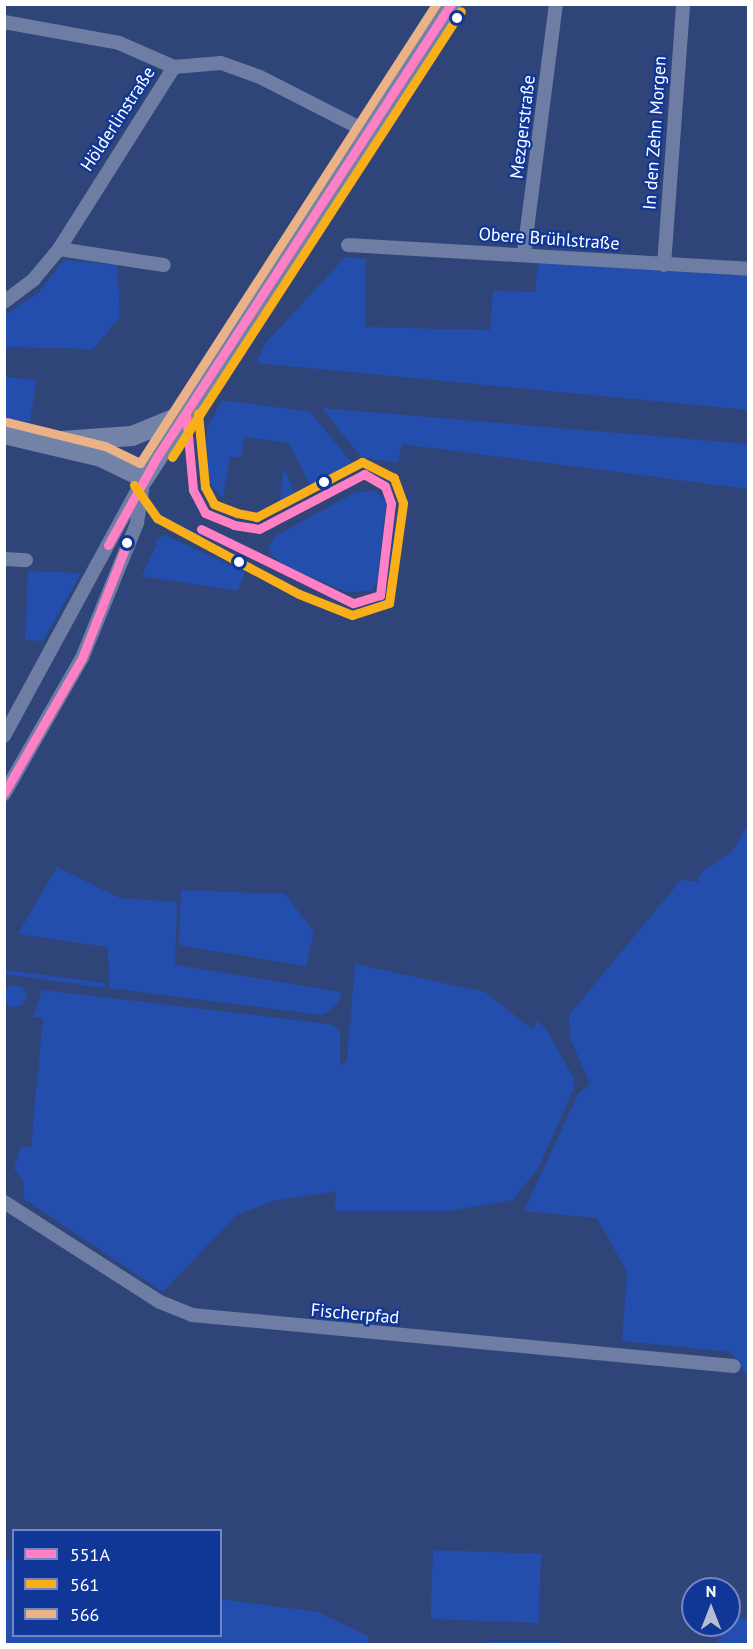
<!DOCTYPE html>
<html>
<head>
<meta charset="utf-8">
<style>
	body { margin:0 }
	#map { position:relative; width:753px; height:1649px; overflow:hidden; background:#2f4478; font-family:"PT Sans",sans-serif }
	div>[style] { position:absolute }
	.green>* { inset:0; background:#244eae; transform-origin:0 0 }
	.round { border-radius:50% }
	.minor>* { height:14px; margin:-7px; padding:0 7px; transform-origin:7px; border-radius:7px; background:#6d7da3 }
	.secondary>* { height:20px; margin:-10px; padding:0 10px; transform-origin:10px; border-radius:10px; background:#7383a7 }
	.bus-1>* { height:9px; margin:-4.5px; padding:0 4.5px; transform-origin:4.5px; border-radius:4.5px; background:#ff80c5 }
	.bus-2>* { height:9px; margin:-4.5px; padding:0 4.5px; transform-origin:4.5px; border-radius:4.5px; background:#f9af1a }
	.bus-3>* { height:9px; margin:-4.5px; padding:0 4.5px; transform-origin:4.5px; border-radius:4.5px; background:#ebb288 }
	.dots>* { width:16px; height:16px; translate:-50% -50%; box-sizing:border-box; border:3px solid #103797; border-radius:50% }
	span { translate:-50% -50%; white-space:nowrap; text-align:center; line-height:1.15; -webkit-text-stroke:4.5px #103797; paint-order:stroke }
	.street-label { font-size:18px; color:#fff }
	.frame { position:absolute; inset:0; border:6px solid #fff; pointer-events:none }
	.legend { position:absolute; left:12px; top:1529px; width:210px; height:108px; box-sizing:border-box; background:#103797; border:2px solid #7087c1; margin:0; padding:8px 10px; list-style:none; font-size:18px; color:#fff }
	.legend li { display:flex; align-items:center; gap:12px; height:30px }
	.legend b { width:30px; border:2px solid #7087c1 }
	.north { position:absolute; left:681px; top:1577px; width:60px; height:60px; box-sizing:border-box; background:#103797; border:2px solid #7087c1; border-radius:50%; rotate:0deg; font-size:16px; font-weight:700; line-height:24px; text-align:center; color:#fff }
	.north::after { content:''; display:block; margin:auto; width:21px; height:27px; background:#b6bed0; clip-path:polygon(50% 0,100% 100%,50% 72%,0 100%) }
</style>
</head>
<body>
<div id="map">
	<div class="green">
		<div style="clip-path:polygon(345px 257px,366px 259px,365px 327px,490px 330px,493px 291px,535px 292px,538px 263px,748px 276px,748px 410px,257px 363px,264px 345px)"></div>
		<div style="clip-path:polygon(64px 260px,117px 265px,120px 317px,93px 349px,5px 347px,5px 315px,39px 292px)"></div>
		<div style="clip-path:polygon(5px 377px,36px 380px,30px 422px,5px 418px)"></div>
		<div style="clip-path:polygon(222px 400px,310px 412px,353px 464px,311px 487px,289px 443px,244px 437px,241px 458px,230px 457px,223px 498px,204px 477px,207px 429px)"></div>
		<div style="clip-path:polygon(322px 408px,748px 444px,748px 489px,402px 444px,398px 463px,361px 457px)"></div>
		<div style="clip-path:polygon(284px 468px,296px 496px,276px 506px,280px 499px)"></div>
		<div style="clip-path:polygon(375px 491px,386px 501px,377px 582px,371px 591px,348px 592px,288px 568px,271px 554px,269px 545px,277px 535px,356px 492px)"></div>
		<div style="clip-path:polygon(166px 519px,201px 535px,206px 545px,166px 524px)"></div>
		<div style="clip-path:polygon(165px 535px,245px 572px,238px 591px,142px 576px,157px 544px,154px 542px)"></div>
		<div style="clip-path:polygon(28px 571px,81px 573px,43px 641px,25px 640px)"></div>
		<div style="clip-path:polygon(748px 824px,748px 1378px,731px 1352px,622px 1341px,627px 1272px,597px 1218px,524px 1211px,578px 1094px,590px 1084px,570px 1038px,569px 1015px,681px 880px,698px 882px,702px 871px,731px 853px)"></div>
		<div style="clip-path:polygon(57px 867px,120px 898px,177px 902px,175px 965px,341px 992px,338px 1003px,323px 1015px,109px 988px,108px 947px,18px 934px)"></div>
		<div style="clip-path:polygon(181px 890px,285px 894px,314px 932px,306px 966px,179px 945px)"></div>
		<div style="clip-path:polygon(355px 964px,485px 992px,532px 1029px,538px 1021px,546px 1029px,573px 1077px,574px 1088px,538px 1169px,512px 1200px,448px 1211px,335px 1211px,336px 1191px,273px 1201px,236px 1215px,163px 1292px,24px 1199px,24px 1182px,14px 1169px,20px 1147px,31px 1147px,43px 1018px,33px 1017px,42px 990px,329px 1024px,340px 1030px,340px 1065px,347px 1061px)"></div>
		<div style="clip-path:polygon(5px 970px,105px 983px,105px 988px,5px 974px)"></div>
		<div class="round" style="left:4px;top:985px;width:22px;height:22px"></div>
		<div style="left:433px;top:1550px;width:108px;height:69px;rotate:2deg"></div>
		<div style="clip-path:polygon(5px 1559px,13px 1561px,14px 1636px,220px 1636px,221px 1599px,318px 1612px,368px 1636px,368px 1644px,5px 1644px)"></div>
		<div style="clip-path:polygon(737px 1617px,748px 1620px,748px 1644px,715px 1644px)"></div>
		<div style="left:486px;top:1642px;width:76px;height:2px"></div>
	</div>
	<div class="minor">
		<div style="left:4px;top:22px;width:117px;rotate:10.3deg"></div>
		<div style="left:119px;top:43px;width:60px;rotate:23.6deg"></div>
		<div style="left:348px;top:245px;width:401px;rotate:3.4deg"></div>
		<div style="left:59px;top:249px;width:106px;rotate:8.7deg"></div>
		<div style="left:524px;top:253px;width:251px;rotate:-82.7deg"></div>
		<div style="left:664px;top:265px;width:262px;rotate:-85.8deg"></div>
		<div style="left:4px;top:302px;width:38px;rotate:-37deg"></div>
		<div style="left:34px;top:279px;width:39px;rotate:-50deg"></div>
		<div style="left:59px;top:249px;width:215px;rotate:-57.7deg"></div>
		<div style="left:174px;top:67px;width:47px;rotate:-4.9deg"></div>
		<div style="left:221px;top:63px;width:41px;rotate:19.7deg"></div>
		<div style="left:260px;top:77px;width:121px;rotate:27deg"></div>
		<div style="left:4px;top:559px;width:22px;rotate:3deg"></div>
		<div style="left:4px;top:736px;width:289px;rotate:-61.5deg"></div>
		<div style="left:4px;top:794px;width:157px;rotate:-60.2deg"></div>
		<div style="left:82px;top:658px;width:146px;rotate:-67.8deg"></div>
		<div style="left:137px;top:523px;width:46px;rotate:-81.2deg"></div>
		<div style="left:4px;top:1202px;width:185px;rotate:32.7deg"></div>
		<div style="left:160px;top:1302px;width:35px;rotate:22deg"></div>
		<div style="left:192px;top:1315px;width:544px;rotate:5.38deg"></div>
	</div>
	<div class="secondary">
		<div style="left:4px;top:434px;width:100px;rotate:13.3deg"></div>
		<div style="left:101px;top:457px;width:48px;rotate:26deg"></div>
		<div style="left:144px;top:478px;width:565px;rotate:-57.07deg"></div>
		<div style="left:61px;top:441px;width:71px;rotate:-4deg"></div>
		<div style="left:132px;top:436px;width:58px;rotate:-22.2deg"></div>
	</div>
	<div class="bus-1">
		<div style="left:186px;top:414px;width:76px;rotate:84.7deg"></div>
		<div style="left:193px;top:490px;width:26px;rotate:62deg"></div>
		<div style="left:205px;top:513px;width:31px;rotate:22deg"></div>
		<div style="left:234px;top:525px;width:25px;rotate:9deg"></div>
		<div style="left:259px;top:529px;width:119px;rotate:-27.6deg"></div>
		<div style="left:364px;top:474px;width:24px;rotate:30deg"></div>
		<div style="left:385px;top:486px;width:18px;rotate:71deg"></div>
		<div style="left:391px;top:503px;width:93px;rotate:96.8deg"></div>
		<div style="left:380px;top:595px;width:28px;rotate:163deg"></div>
		<div style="left:201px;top:529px;width:169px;rotate:26deg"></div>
		<div style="left:108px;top:545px;width:101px;rotate:-60.9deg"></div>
		<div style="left:157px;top:457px;width:540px;rotate:-57.02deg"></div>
		<div style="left:4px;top:793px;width:156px;rotate:-60deg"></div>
		<div style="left:82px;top:658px;width:123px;rotate:-68.6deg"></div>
	</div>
	<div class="bus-2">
		<div style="left:172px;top:457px;width:531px;rotate:-57.06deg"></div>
		<div style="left:134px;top:485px;width:40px;rotate:55.1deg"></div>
		<div style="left:157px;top:518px;width:161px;rotate:28.2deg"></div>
		<div style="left:299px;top:594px;width:57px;rotate:21.6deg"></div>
		<div style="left:352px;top:615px;width:39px;rotate:-18deg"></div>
		<div style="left:389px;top:603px;width:101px;rotate:-82deg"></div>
		<div style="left:403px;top:503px;width:27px;rotate:-110deg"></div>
		<div style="left:394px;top:478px;width:36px;rotate:-153deg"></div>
		<div style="left:362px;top:462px;width:119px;rotate:152.4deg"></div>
		<div style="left:257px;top:517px;width:20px;rotate:-169deg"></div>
		<div style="left:237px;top:513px;width:25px;rotate:-159deg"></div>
		<div style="left:214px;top:504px;width:19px;rotate:-118deg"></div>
		<div style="left:205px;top:487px;width:74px;rotate:-95.4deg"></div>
	</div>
	<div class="bus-3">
		<div style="left:7px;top:422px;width:101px;rotate:13.8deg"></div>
		<div style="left:105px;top:446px;width:39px;rotate:26deg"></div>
		<div style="left:140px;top:463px;width:546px;rotate:-57.18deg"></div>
	</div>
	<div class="dots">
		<div style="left:457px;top:18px;background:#fff"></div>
		<div style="left:324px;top:482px;background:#fff"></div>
		<div style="left:127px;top:543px;background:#fff"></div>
		<div style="left:239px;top:562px;background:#fff"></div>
	</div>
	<div class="street-label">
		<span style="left:118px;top:119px;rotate:-57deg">Hölderlinstraße</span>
		<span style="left:523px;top:127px;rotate:-83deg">Mezgerstraße</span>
		<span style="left:655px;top:133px;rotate:-86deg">In den Zehn Morgen</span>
		<span style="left:549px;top:239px;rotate:4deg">Obere Brühlstraße</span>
		<span style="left:355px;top:1314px;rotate:5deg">Fischerpfad</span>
	</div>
	<div class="frame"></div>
	<ul class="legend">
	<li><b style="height:8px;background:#ff80c5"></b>551A</li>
	<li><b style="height:8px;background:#f9af1a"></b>561</li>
	<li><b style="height:8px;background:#ebb288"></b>566</li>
	</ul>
	<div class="north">N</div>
</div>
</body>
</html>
